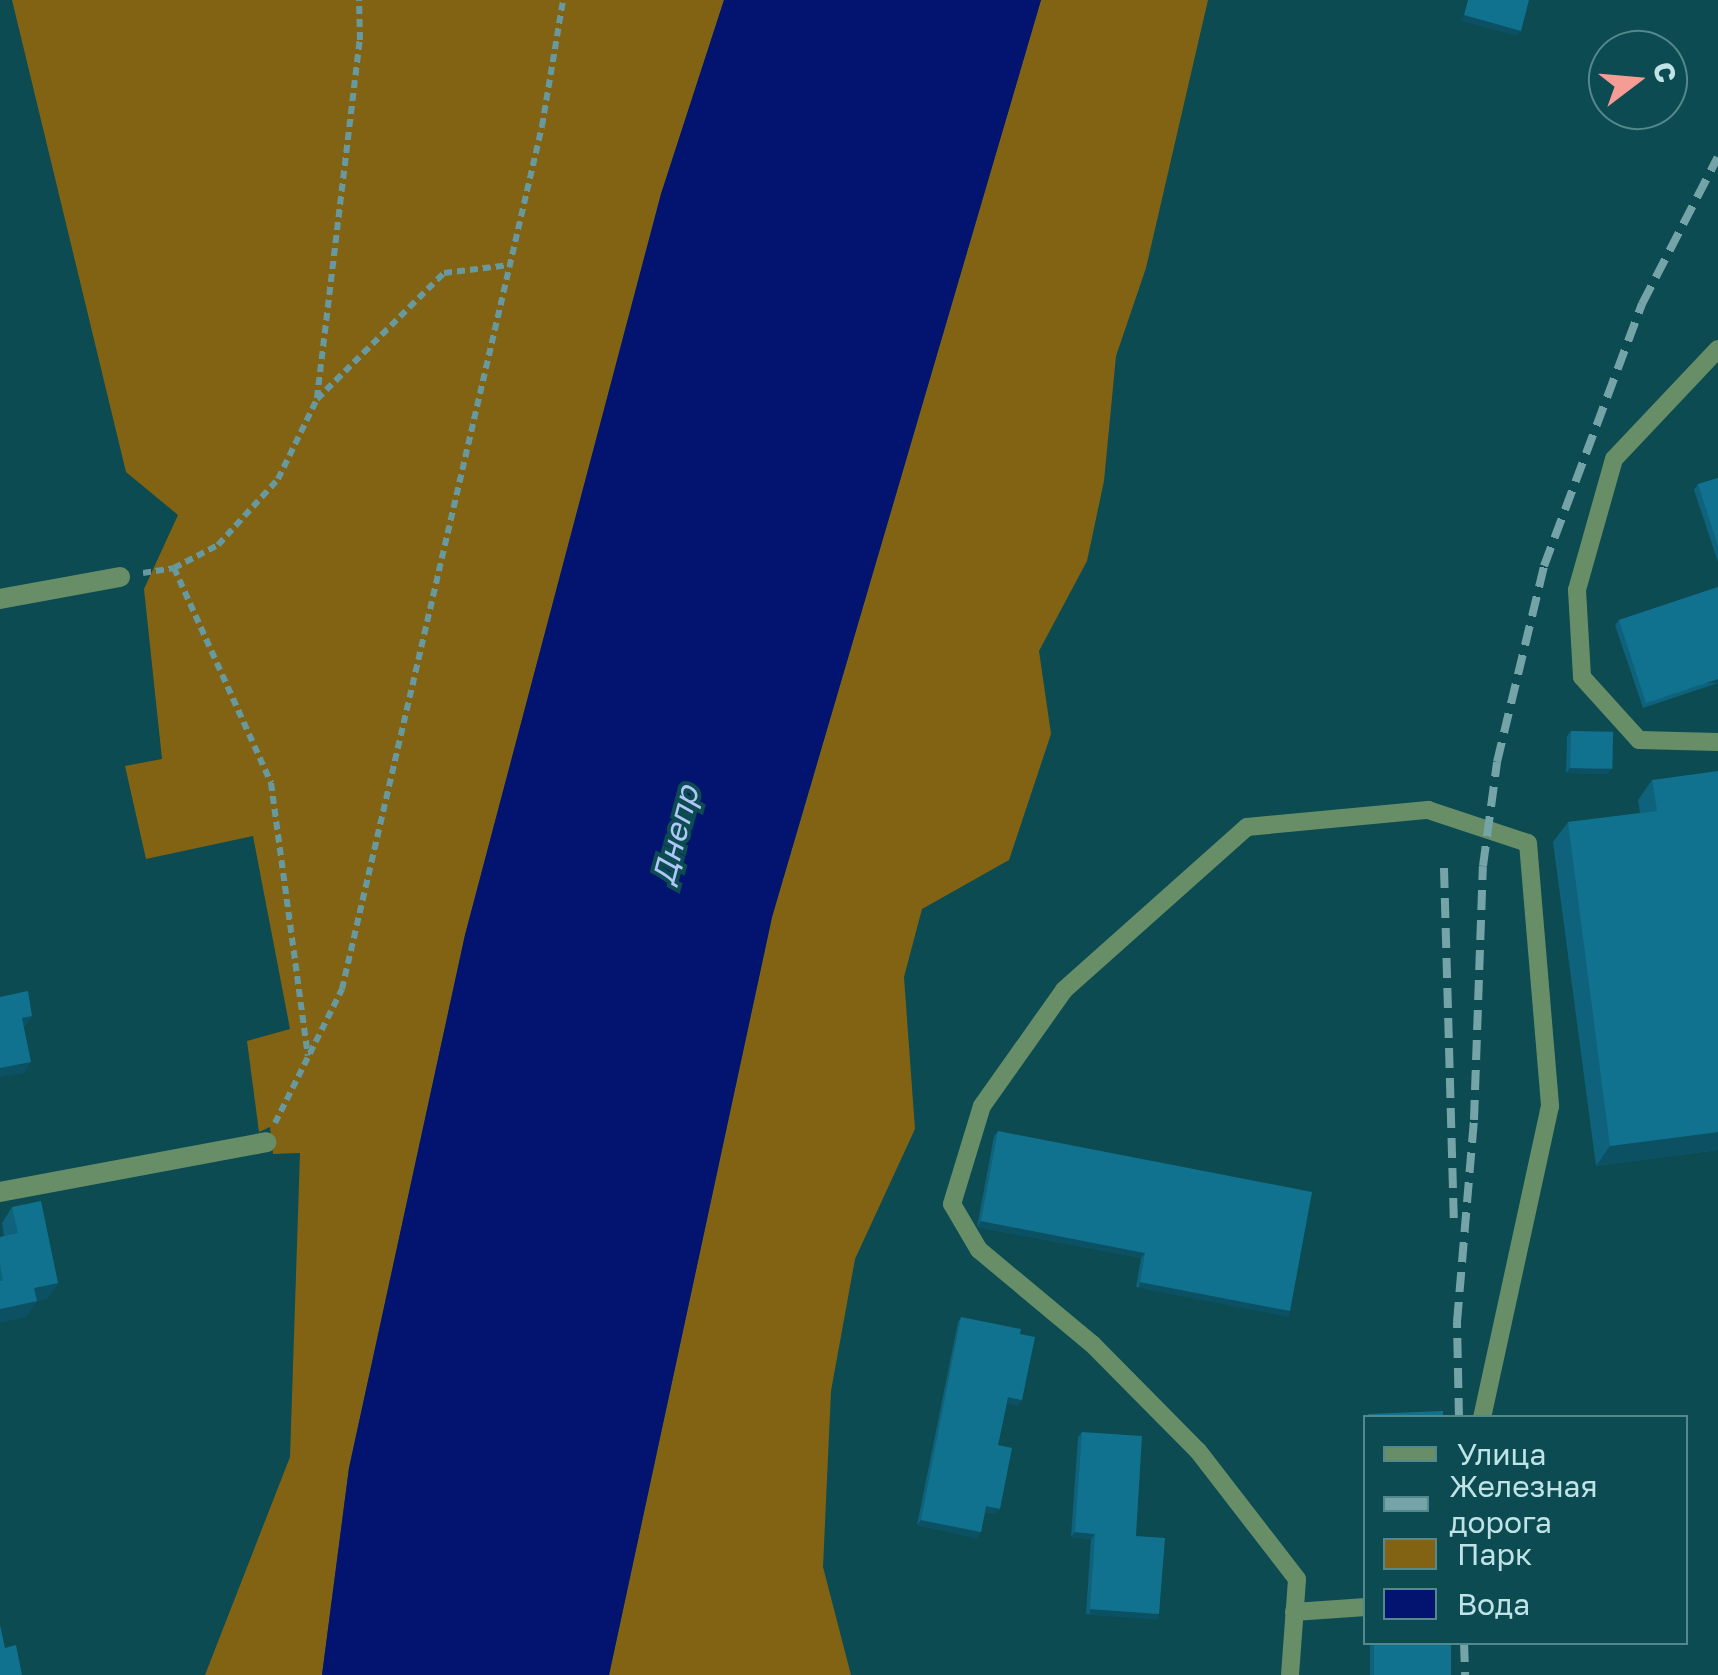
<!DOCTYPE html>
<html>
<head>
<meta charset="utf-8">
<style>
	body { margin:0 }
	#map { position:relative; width:1718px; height:1675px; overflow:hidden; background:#0b4b51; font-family:"Golos Text",sans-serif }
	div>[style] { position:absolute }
	.green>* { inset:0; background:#826314 }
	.water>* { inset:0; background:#021470 }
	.path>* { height:6px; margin-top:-3px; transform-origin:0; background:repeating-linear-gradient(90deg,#68999e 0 8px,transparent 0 13px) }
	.service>* { height:18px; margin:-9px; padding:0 9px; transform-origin:9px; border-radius:9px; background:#688e68 }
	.minor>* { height:20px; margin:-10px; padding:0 10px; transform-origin:10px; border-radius:10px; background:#688e68 }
	.rail>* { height:8px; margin-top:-4px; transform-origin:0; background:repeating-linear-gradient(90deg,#74a3a8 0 20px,transparent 0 30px) }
	.wall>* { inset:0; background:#0f627b; transform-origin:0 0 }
	.shaded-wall>* { inset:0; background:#0c5064; transform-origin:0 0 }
	.building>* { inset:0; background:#11728f; transform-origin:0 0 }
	span { translate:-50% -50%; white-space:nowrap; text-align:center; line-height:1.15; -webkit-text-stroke:8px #0b4b51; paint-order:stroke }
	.water-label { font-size:32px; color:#afc6f7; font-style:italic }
	.legend { position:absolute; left:1363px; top:1415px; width:325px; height:230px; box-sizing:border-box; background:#0b4b51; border:2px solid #53888d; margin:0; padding:12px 18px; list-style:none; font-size:30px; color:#bfe3e6 }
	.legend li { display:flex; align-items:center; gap:20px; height:50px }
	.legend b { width:50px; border:2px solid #53888d }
	.north { position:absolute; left:1588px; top:30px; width:100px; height:100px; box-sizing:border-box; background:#0b4b51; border:2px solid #53888d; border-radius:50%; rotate:74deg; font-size:28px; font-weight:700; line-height:40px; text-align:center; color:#bfe3e6 }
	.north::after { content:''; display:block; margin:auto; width:35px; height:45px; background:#f59c95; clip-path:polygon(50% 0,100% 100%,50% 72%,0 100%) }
</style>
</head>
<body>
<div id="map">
	<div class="green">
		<div style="clip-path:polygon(12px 0,724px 0,661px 194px,465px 935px,349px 1468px,322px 1675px,205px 1675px,290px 1457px,300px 1153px,273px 1154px,270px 1127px,259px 1132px,247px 1041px,290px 1029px,253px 836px,146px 859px,125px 766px,162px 759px,144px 589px,178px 515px,126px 472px)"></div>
		<div style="clip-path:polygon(1041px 0,1208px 0,1146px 268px,1116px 356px,1104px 481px,1087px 561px,1039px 651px,1051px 734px,1009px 860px,922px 909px,904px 977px,915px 1129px,855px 1259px,831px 1391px,823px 1567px,851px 1675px,609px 1675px,772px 917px)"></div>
	</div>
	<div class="water">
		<div style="clip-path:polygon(724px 0,1041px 0,772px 917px,609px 1675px,322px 1675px,349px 1468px,465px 935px,661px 194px)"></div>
	</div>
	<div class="path">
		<div style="left:317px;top:398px;width:361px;rotate:-83.2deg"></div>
		<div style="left:360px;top:40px;width:40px;rotate:-91.4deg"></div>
		<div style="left:174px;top:568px;width:236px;rotate:65.7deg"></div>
		<div style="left:271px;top:783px;width:275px;rotate:82.3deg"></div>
		<div style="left:143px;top:573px;width:31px;rotate:-9deg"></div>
		<div style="left:174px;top:568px;width:50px;rotate:-27.6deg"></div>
		<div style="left:218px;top:545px;width:89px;rotate:-47.7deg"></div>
		<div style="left:278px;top:479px;width:89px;rotate:-64deg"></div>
		<div style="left:317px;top:399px;width:179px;rotate:-44.8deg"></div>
		<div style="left:444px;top:273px;width:66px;rotate:-6.9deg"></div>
		<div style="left:275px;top:1123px;width:150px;rotate:-63.4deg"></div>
		<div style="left:342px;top:989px;width:886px;rotate:-76.95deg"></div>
		<div style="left:542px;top:126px;width:128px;rotate:-80.5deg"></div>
	</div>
	<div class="service">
		<div style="left:1718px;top:349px;width:151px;rotate:133.4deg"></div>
		<div style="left:1614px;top:459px;width:136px;rotate:105.8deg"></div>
		<div style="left:1577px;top:590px;width:87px;rotate:86.7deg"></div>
		<div style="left:1582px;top:677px;width:85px;rotate:47.9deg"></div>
		<div style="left:1639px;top:740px;width:79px;rotate:1.5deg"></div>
		<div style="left:1294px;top:1612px;width:72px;rotate:-4deg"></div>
		<div style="left:1290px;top:1675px;width:96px;rotate:-85.8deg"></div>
		<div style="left:1297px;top:1579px;width:162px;rotate:-127.7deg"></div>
		<div style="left:1198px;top:1451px;width:151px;rotate:-134.7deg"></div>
		<div style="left:1092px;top:1344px;width:147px;rotate:-140.2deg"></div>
		<div style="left:979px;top:1250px;width:53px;rotate:-120.4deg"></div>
		<div style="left:952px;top:1204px;width:102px;rotate:-73deg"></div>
		<div style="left:982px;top:1106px;width:142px;rotate:-54.7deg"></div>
		<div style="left:1064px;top:990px;width:245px;rotate:-41.7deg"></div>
		<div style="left:1247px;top:827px;width:182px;rotate:-5.4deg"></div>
		<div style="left:1428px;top:810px;width:105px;rotate:18.3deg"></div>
		<div style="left:1528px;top:843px;width:264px;rotate:85.2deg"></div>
		<div style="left:1550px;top:1106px;width:319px;rotate:102.3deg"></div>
	</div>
	<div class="minor">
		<div style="left:0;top:599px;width:122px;rotate:-10.4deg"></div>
		<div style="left:0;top:1192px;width:271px;rotate:-10.6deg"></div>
	</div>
	<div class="rail">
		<div style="left:1444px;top:868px;width:354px;rotate:88.4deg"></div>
		<div style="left:1459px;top:1418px;width:96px;rotate:-91.2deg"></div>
		<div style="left:1457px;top:1322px;width:203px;rotate:-85.2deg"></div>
		<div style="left:1474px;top:1120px;width:254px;rotate:-88deg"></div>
		<div style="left:1483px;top:866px;width:105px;rotate:-82.3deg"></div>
		<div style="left:1497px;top:762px;width:202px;rotate:-76.5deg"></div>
		<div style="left:1544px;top:566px;width:280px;rotate:-69.5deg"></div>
		<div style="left:1642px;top:304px;width:165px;rotate:-62.7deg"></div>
		<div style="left:1464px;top:1642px;width:33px;rotate:88deg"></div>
	</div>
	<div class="wall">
		<div style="clip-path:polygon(1718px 478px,1718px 562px,1694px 490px,1698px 484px)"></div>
		<div style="clip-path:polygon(1718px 587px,1718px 683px,1643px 708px,1615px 625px,1619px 620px)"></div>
		<div style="clip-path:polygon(1571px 731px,1608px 774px,1566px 773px,1567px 736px)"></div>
		<div style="clip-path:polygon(1652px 780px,1718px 1150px,1596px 1166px,1553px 842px,1568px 822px,1640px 813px,1638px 800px)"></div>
		<div style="clip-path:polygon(998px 1131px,1286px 1316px,1136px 1287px,1141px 1258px,977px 1227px,994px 1136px)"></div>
		<div style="clip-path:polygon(12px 1207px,58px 1283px,48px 1298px,37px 1301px,26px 1317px,0 1322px,0 1237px,4px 1236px,2px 1223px)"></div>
		<div style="clip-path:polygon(961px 1317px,1022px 1400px,1018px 1405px,1007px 1403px,998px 1445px,996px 1514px,985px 1512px,981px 1532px,977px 1538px,917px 1525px,958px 1322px)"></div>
		<div style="clip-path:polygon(1082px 1432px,1136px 1536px,1156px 1619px,1086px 1614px,1091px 1539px,1071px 1537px,1078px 1437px)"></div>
		<div style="left:1370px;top:1642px;width:81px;height:33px"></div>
	</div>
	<div class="shaded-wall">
		<div style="clip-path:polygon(1464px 15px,1521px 31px,1517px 36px,1460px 21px)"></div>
		<div style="left:1718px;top:679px;width:4px;height:76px;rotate:90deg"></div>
		<div style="clip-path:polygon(1570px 768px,1611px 769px,1608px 774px,1566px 773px)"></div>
		<div style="clip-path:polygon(32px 1016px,25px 1026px,15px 1028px,22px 1018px)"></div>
		<div style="clip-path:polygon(31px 1062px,24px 1073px,0 1077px,0 1068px)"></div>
		<div style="clip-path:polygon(1718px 1132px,1718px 1150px,1596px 1166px,1610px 1146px)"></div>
		<div style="clip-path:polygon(981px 1221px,1145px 1253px,1141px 1258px,977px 1227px)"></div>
		<div style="left:1140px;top:1282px;width:153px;height:6px;rotate:11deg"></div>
		<div style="clip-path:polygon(58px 1283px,48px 1298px,23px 1304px,34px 1288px)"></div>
		<div style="clip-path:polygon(37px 1301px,26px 1317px,0 1322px,0 1309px)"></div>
		<div style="clip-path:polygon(1008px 1397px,1022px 1400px,1018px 1405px,1004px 1402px)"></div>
		<div style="clip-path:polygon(986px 1506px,1000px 1509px,996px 1514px,982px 1511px)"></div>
		<div style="clip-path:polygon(921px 1520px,981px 1532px,977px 1538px,917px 1525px)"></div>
		<div style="clip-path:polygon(1075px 1532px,1095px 1534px,1091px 1539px,1071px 1537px)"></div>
		<div style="left:1090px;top:1609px;width:69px;height:6px;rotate:4deg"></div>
	</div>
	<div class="building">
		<div style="clip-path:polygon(1468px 0,1529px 0,1521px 31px,1464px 15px)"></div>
		<div style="clip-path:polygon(1718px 478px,1718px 546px,1698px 484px)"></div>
		<div style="clip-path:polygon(1718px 587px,1718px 679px,1646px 703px,1619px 620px)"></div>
		<div style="left:1571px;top:731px;width:42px;height:37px;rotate:1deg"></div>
		<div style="clip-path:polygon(1718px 771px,1718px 1132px,1610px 1146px,1568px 822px,1657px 811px,1652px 780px)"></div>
		<div style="clip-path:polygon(28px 991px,32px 1016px,22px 1018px,31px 1062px,0 1068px,0 997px)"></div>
		<div style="clip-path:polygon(998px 1131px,1312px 1192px,1290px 1311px,1140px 1282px,1145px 1253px,981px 1221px)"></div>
		<div style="clip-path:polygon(41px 1201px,58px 1283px,34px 1288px,37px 1301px,0 1309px,0 1281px,3px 1281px,0 1264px,0 1237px,18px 1233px,12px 1207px)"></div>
		<div style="clip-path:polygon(961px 1317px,1021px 1329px,1020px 1334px,1035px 1337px,1022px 1400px,1008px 1397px,998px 1445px,1012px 1448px,1000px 1509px,986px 1506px,981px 1532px,921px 1520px)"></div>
		<div style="clip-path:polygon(1443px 1411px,1443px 1418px,1368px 1418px,1368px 1414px)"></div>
		<div style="clip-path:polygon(1082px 1432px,1142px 1436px,1136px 1536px,1165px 1538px,1159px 1614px,1090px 1609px,1095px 1534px,1075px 1532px)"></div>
		<div style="clip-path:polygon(0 1625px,5px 1648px,16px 1645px,22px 1675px,0 1675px)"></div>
		<div style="left:1374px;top:1642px;width:77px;height:33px"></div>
	</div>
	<div class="water-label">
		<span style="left:675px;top:835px;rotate:-75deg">Днепр</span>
	</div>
	<ul class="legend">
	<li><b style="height:12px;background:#688e68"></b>Улица</li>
	<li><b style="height:12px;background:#74a3a8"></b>Железная дорога</li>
	<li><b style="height:28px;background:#826314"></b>Парк</li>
	<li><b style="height:28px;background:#021470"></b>Вода</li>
	</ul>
	<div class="north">С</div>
</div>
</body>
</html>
